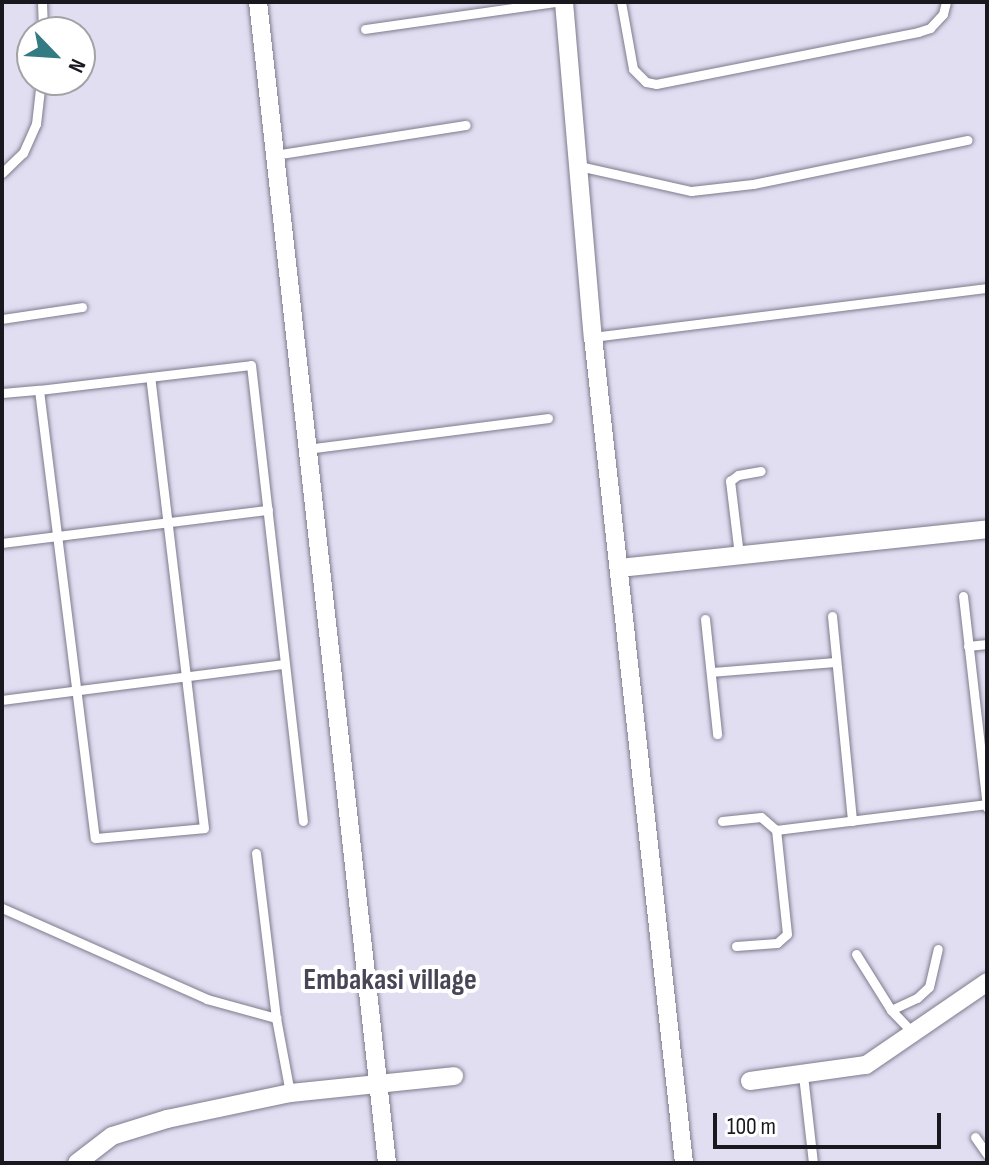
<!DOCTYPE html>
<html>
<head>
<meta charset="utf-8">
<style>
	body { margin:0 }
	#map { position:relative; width:989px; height:1165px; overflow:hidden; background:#e1def2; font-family:"Sofia Sans Condensed",sans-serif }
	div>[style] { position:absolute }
	.roads { filter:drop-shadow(0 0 2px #7d7b8c) drop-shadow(0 0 2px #7d7b8c) }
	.lane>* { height:9px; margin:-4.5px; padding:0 4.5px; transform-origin:4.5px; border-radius:4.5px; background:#fff }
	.street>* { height:18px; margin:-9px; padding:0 9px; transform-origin:9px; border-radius:9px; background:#fff }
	span { translate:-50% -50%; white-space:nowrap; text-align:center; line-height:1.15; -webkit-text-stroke:8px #fff; paint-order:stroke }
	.quarter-label { font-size:30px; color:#484656; font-weight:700 }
	.frame { position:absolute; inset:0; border:4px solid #19181f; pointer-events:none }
	.north { position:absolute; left:16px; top:16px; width:80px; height:80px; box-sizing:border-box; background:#fff; border:2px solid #a3a3a5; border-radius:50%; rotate:115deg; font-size:22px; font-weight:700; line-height:32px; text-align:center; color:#19181f }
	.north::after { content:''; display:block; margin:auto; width:28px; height:36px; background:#337b82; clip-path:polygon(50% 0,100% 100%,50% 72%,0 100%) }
	.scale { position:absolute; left:713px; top:1113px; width:228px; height:36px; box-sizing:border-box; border:4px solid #19181f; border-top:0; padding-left:10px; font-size:24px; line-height:28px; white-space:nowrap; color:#19181f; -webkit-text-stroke:6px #fff; paint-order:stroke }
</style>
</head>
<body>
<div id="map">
	<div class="roads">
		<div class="lane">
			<div style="left:42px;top:2px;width:30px;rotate:88deg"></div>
			<div style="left:621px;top:2px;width:68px;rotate:79.8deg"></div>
			<div style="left:633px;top:69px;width:18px;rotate:45deg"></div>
			<div style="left:646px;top:82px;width:10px;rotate:11deg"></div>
			<div style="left:656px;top:84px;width:267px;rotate:-11.2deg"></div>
			<div style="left:918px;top:32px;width:13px;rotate:-18deg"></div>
			<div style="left:930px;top:28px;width:19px;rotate:-47deg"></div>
			<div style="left:943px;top:14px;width:12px;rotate:-76deg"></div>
			<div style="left:365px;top:29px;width:191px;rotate:-8.1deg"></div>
			<div style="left:274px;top:155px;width:194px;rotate:-8.9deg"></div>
			<div style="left:579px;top:166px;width:115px;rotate:12.6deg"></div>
			<div style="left:691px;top:191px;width:62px;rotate:-6.4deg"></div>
			<div style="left:753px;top:184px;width:219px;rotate:-11.6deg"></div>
			<div style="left:2px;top:173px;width:29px;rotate:-44deg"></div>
			<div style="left:23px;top:153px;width:32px;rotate:-66deg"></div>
			<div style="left:36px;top:124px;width:44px;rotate:-83.5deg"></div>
			<div style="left:2px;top:319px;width:81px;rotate:-8.5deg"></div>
			<div style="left:593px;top:337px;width:397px;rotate:-7.1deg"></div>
			<div style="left:39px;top:390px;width:213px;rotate:-6.7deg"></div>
			<div style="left:251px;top:365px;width:459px;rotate:83.5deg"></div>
			<div style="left:2px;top:393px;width:37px;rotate:-5deg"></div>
			<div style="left:39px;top:390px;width:451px;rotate:82.9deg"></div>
			<div style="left:95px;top:838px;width:109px;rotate:-5.2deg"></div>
			<div style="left:204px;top:828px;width:454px;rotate:-96.8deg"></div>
			<div style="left:307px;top:449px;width:243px;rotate:-7.3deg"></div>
			<div style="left:2px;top:543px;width:268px;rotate:-7.1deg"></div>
			<div style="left:739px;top:555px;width:75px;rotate:-96.9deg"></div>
			<div style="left:730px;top:481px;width:10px;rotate:-37deg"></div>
			<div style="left:738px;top:475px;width:23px;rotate:-10deg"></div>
			<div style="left:963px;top:596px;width:213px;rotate:83.5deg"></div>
			<div style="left:832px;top:616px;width:206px;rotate:84.4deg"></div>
			<div style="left:705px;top:619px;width:116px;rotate:84deg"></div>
			<div style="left:968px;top:646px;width:19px;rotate:-6deg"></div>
			<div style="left:711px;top:672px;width:123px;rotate:-4.6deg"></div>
			<div style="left:2px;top:700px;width:284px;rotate:-7.3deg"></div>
			<div style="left:722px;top:821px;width:39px;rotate:-6deg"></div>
			<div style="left:761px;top:817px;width:20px;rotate:41deg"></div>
			<div style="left:776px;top:830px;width:213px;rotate:-7deg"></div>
			<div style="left:256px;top:853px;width:166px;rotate:83.1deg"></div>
			<div style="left:276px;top:1018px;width:76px;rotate:79.4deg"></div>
			<div style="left:2px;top:908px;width:224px;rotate:23.9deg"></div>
			<div style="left:207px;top:999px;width:72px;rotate:15.4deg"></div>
			<div style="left:736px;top:946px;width:41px;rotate:-4.2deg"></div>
			<div style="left:777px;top:943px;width:13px;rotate:-42deg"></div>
			<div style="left:787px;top:934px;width:105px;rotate:-96deg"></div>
			<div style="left:856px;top:954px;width:66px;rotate:58deg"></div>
			<div style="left:891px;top:1010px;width:32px;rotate:46deg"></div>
			<div style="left:891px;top:1010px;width:29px;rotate:-25deg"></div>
			<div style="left:917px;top:998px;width:16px;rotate:-43deg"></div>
			<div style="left:929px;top:987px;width:39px;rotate:-77deg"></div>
			<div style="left:803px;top:1075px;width:89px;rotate:83.5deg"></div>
			<div style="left:975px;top:1137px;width:21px;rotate:55deg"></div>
		</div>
		<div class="street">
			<div style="left:258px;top:2px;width:1168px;rotate:83.66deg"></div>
			<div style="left:564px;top:2px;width:336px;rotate:85.1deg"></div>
			<div style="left:593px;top:337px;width:831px;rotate:83.71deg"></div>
			<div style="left:619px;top:568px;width:370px;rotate:-6deg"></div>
			<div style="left:750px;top:1081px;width:117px;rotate:-7.9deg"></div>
			<div style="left:866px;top:1065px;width:147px;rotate:-34.4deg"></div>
			<div style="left:77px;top:1163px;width:44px;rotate:-37.6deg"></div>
			<div style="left:112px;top:1136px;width:58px;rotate:-17.2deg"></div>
			<div style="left:167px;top:1119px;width:126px;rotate:-11.9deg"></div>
			<div style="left:290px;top:1093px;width:165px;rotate:-5.9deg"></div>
		</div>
	</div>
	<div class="quarter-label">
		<span style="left:390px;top:980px">Embakasi village</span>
	</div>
	<div class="frame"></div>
	<div class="north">N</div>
	<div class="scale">100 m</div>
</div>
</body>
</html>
